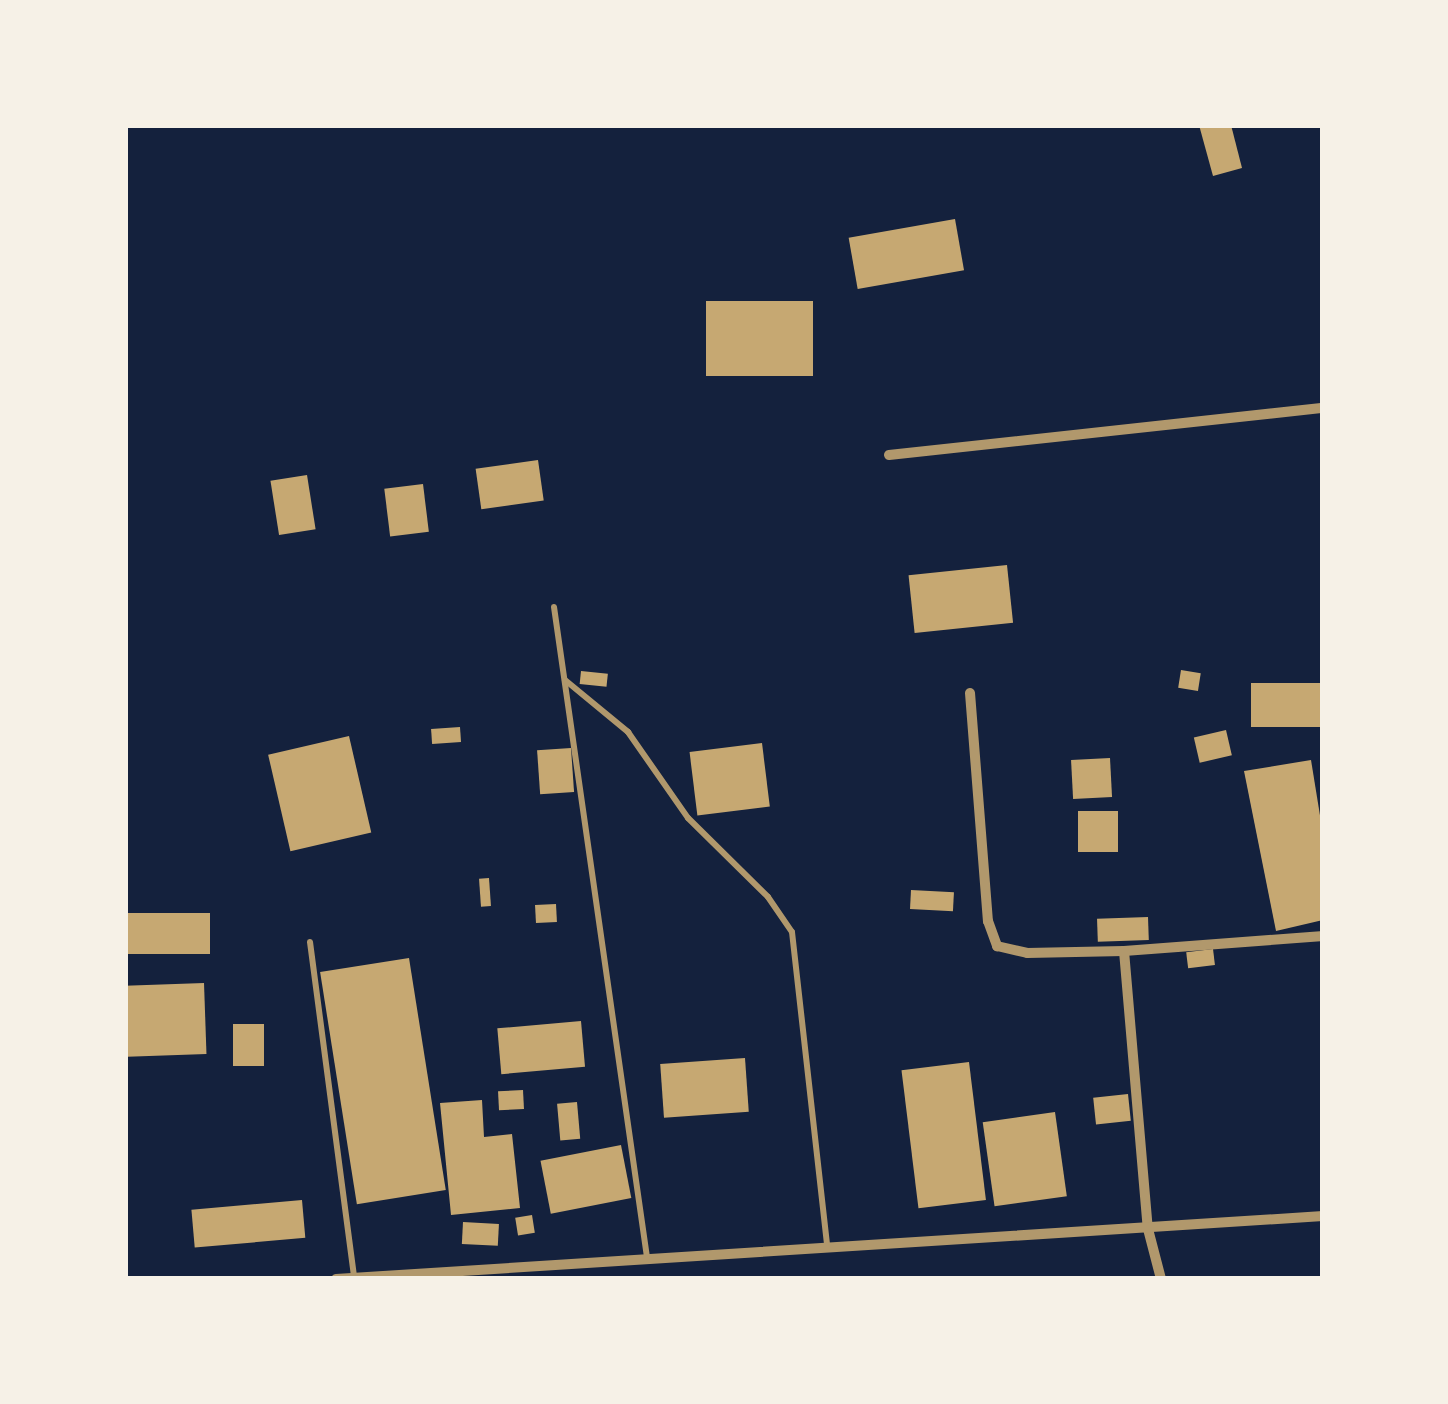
<!DOCTYPE html>
<html>
<head>
<meta charset="utf-8">
<style>
	body { margin:0 }
	#map { position:relative; width:1448px; height:1404px; overflow:hidden; background:#14213d; font-family:Jost,sans-serif }
	div>[style] { position:absolute }
	.building>* { inset:0; background:#c6a872; transform-origin:0 0 }
	.service>* { height:6px; margin:-3px; padding:0 3px; transform-origin:3px; border-radius:3px; background:#b1986c }
	.minor>* { height:10px; margin:-5px; padding:0 5px; transform-origin:5px; border-radius:5px; background:#b1986c }
	span { translate:-50% -50%; white-space:nowrap; text-align:center; line-height:1.15; -webkit-text-stroke:10px #f6f1e7; paint-order:stroke }
	.frame { position:absolute; inset:0; border:128px solid #f6f1e7; pointer-events:none }
</style>
</head>
<body>
<div id="map">
	<div class="building">
		<div style="clip-path:polygon(1199px 125px,1231px 125px,1242px 168px,1213px 176px)"></div>
		<div style="left:955px;top:219px;width:52px;height:108px;rotate:80deg"></div>
		<div style="left:813px;top:301px;width:75px;height:107px;rotate:90deg"></div>
		<div style="left:538px;top:460px;width:41px;height:63px;rotate:82deg"></div>
		<div style="left:307px;top:475px;width:55px;height:37px;rotate:81deg"></div>
		<div style="left:423px;top:484px;width:48px;height:39px;rotate:83deg"></div>
		<div style="left:1007px;top:565px;width:58px;height:99px;rotate:84deg"></div>
		<div style="left:1181px;top:670px;width:20px;height:18px;rotate:9deg"></div>
		<div style="left:581px;top:671px;width:27px;height:13px;rotate:6deg"></div>
		<div style="left:1323px;top:683px;width:44px;height:72px;rotate:90deg"></div>
		<div style="left:460px;top:727px;width:15px;height:29px;rotate:86deg"></div>
		<div style="left:1226px;top:730px;width:26px;height:33px;rotate:77deg"></div>
		<div style="left:349px;top:736px;width:99px;height:83px;rotate:77deg"></div>
		<div style="left:762px;top:743px;width:64px;height:73px;rotate:83deg"></div>
		<div style="left:571px;top:748px;width:44px;height:34px;rotate:86deg"></div>
		<div style="left:1110px;top:758px;width:39px;height:39px;rotate:87deg"></div>
		<div style="clip-path:polygon(1311px 760px,1323px 834px,1323px 920px,1276px 931px,1244px 771px)"></div>
		<div style="left:1078px;top:811px;width:40px;height:41px"></div>
		<div style="left:489px;top:878px;width:28px;height:10px;rotate:86deg"></div>
		<div style="left:911px;top:890px;width:43px;height:19px;rotate:3deg"></div>
		<div style="left:556px;top:904px;width:18px;height:21px;rotate:87deg"></div>
		<div style="left:210px;top:913px;width:41px;height:85px;rotate:90deg"></div>
		<div style="left:1148px;top:917px;width:23px;height:51px;rotate:88deg"></div>
		<div style="left:1213px;top:949px;width:16px;height:27px;rotate:83deg"></div>
		<div style="left:409px;top:958px;width:235px;height:90px;rotate:81deg"></div>
		<div style="left:204px;top:983px;width:71px;height:79px;rotate:88deg"></div>
		<div style="left:581px;top:1021px;width:46px;height:84px;rotate:85deg"></div>
		<div style="left:233px;top:1024px;width:31px;height:42px"></div>
		<div style="left:745px;top:1058px;width:54px;height:85px;rotate:86deg"></div>
		<div style="left:969px;top:1062px;width:139px;height:68px;rotate:83deg"></div>
		<div style="left:523px;top:1090px;width:19px;height:25px;rotate:87deg"></div>
		<div style="left:1128px;top:1094px;width:27px;height:35px;rotate:84deg"></div>
		<div style="clip-path:polygon(482px 1100px,484px 1137px,512px 1134px,520px 1208px,451px 1215px,440px 1103px)"></div>
		<div style="left:577px;top:1102px;width:37px;height:20px;rotate:85deg"></div>
		<div style="left:1055px;top:1112px;width:85px;height:73px;rotate:82deg"></div>
		<div style="left:621px;top:1145px;width:54px;height:82px;rotate:79deg"></div>
		<div style="left:302px;top:1200px;width:38px;height:111px;rotate:85deg"></div>
		<div style="left:532px;top:1215px;width:18px;height:17px;rotate:81deg"></div>
		<div style="left:463px;top:1222px;width:36px;height:22px;rotate:3deg"></div>
	</div>
	<div class="service">
		<div style="left:554px;top:607px;width:657px;rotate:81.86deg"></div>
		<div style="left:565px;top:680px;width:82px;rotate:39.5deg"></div>
		<div style="left:628px;top:732px;width:105px;rotate:55.1deg"></div>
		<div style="left:688px;top:818px;width:112px;rotate:44.6deg"></div>
		<div style="left:768px;top:897px;width:42px;rotate:55.6deg"></div>
		<div style="left:792px;top:932px;width:314px;rotate:83.6deg"></div>
		<div style="left:310px;top:942px;width:338px;rotate:82.5deg"></div>
	</div>
	<div class="minor">
		<div style="left:889px;top:455px;width:437px;rotate:-6.2deg"></div>
		<div style="left:970px;top:693px;width:229px;rotate:85.5deg"></div>
		<div style="left:988px;top:921px;width:27px;rotate:70deg"></div>
		<div style="left:997px;top:946px;width:31px;rotate:13deg"></div>
		<div style="left:1027px;top:953px;width:97px;rotate:-1.2deg"></div>
		<div style="left:1124px;top:951px;width:200px;rotate:-4.3deg"></div>
		<div style="left:1124px;top:951px;width:279px;rotate:85.1deg"></div>
		<div style="left:1148px;top:1229px;width:52px;rotate:75.4deg"></div>
		<div style="left:336px;top:1279px;width:989px;rotate:-3.65deg"></div>
	</div>
	<div class="frame"></div>
</div>
</body>
</html>
